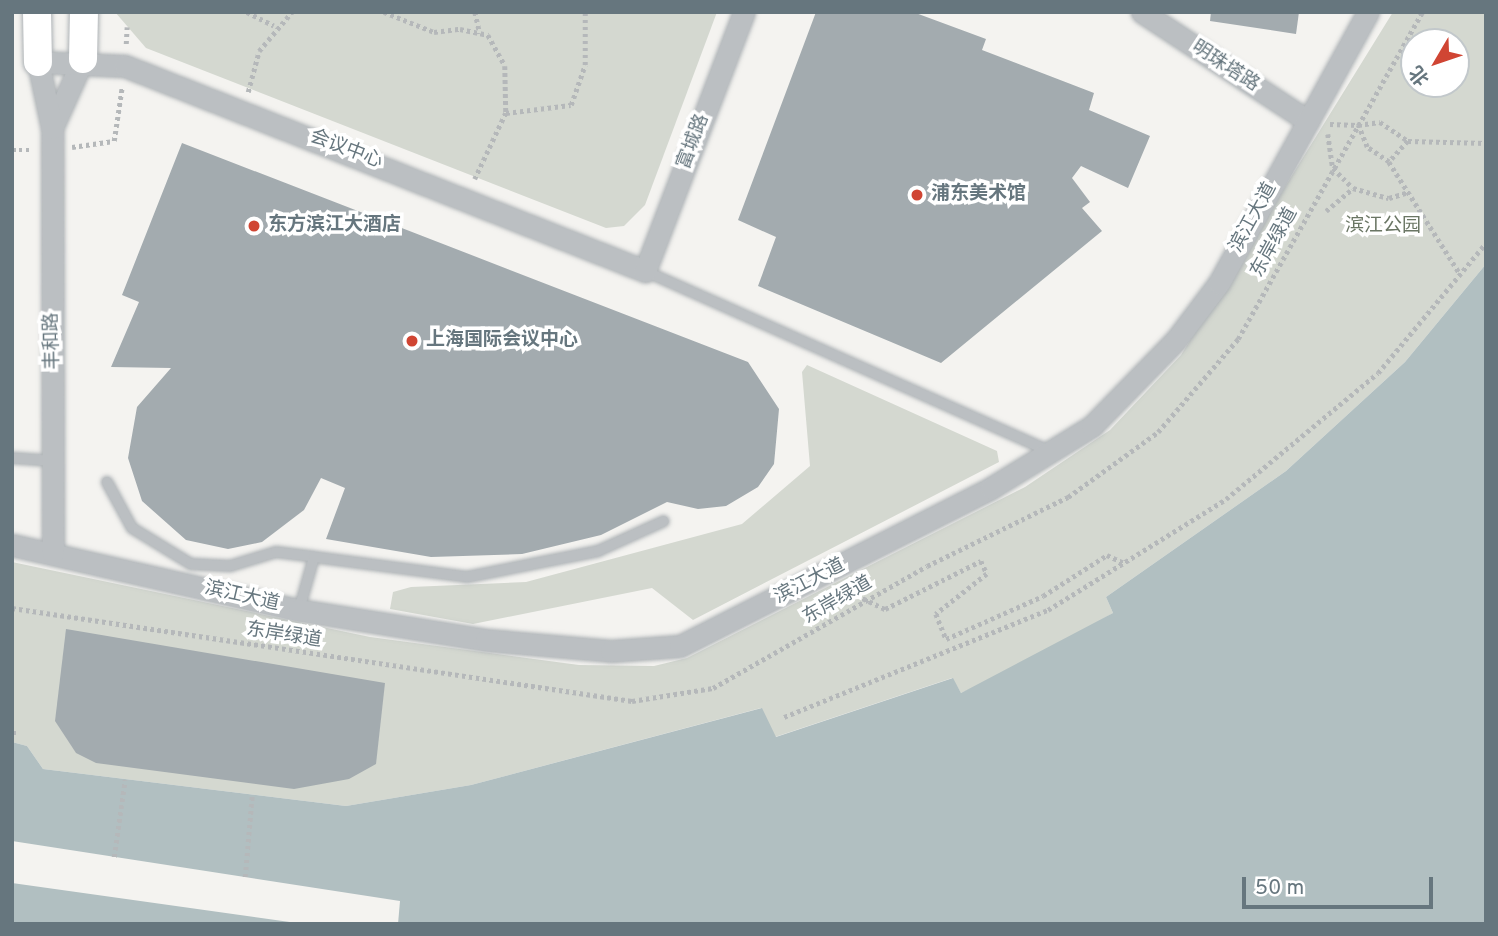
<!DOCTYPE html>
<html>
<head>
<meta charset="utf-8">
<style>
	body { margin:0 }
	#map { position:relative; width:1498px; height:936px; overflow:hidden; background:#f4f3f0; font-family:Overpass,"Noto Sans SC",sans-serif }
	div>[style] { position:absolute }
	.green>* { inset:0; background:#d4d8d0 }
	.water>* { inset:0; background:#b1bfc1 }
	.pier>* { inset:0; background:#f4f3f0 }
	.building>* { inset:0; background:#a3abaf }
	.path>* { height:4.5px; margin-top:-2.25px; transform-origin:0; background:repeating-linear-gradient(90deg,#b5b8ba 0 3.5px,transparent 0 7px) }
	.roads { filter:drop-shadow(0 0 2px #aeb3b6) drop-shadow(0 0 2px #aeb3b6) }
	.lane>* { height:10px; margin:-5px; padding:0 5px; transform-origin:5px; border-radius:5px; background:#bbbfc2 }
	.street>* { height:21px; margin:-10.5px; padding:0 10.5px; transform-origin:10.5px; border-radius:10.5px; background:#bbbfc2 }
	.secondary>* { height:28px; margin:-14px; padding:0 14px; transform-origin:14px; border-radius:14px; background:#fff }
	.dots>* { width:19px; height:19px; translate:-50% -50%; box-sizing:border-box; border:4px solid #fff; border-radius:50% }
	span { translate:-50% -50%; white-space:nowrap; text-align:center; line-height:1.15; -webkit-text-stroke:7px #fff; paint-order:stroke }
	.street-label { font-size:19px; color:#66767e }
	.poi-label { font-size:19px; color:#66767e; font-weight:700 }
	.left { translate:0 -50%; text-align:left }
	.park-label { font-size:19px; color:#6a7664 }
	.frame { position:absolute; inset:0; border:14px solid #66767e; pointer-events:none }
	.north { position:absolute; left:1400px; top:28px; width:70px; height:70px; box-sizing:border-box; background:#fff; border:2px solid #c2c8cb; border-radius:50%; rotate:231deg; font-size:19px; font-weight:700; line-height:28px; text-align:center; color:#66767e }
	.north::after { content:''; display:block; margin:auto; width:24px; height:32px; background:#d04533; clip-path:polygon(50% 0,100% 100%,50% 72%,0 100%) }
	.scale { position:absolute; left:1242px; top:877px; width:191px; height:32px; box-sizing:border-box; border:4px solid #66767e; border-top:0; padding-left:9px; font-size:21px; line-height:24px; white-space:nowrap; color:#66767e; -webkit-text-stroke:5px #fff; paint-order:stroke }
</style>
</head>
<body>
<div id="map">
	<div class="green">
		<div style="clip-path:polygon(115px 12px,717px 12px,645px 205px,624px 226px,606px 228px,146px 48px)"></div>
		<div style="clip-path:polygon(evenodd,1393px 12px,1486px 12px,1486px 264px,1405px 362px,1286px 471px,1106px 597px,1113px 613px,1033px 660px,961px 693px,952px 678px,775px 737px,761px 708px,471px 785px,346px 806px,43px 769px,27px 746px,12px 742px,12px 562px,370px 637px,579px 665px,654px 666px,687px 658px,1025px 487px,1110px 430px,1181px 355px,1393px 12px,1414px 42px,1456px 42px,1456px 84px,1414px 84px,1414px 42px)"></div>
		<div style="clip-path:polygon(807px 365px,997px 451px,999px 462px,693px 620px,652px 588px,473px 624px,390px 609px,393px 592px,411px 587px,526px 582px,742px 524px,810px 466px,802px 372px)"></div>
	</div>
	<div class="water">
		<div style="clip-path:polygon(1486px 264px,1486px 924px,12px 924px,12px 742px,27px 746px,43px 769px,346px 806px,471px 785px,762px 708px,776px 737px,953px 678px,961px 693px,1113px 613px,1106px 597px,1286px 471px,1405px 362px)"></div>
	</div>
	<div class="pier">
		<div style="clip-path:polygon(12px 841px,400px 901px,398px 924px,304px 924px,12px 883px)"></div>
	</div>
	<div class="building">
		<div style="clip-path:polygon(816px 12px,913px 12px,986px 39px,982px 50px,1094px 93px,1089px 110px,1150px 136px,1128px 188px,1081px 166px,1072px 178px,1090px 202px,1082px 208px,1102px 231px,941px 363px,758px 286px,776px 237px,738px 220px)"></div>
		<div style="clip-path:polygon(1211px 12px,1299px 12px,1296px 34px,1210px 21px)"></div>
		<div style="clip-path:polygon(182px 143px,748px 362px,779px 409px,774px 464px,758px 487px,726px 506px,698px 509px,667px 502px,601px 535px,522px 554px,431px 557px,326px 539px,345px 488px,321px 478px,304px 510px,262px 542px,228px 549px,186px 540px,142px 501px,128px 458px,137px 407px,171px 368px,111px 367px,139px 302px,122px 295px)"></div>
		<div style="clip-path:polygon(66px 629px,385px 683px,376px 764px,349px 779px,294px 789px,96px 763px,76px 753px,55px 721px)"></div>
	</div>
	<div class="path">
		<div style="left:247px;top:12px;width:30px;rotate:27deg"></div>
		<div style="left:384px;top:12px;width:54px;rotate:21.8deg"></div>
		<div style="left:434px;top:32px;width:26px;rotate:-7deg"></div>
		<div style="left:460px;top:29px;width:29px;rotate:12deg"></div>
		<div style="left:488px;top:35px;width:35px;rotate:61deg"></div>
		<div style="left:505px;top:66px;width:47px;rotate:88.8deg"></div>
		<div style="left:506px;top:113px;width:73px;rotate:115.2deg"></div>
		<div style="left:475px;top:12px;width:22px;rotate:77deg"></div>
		<div style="left:126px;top:44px;width:17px;rotate:-87deg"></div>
		<div style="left:248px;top:92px;width:42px;rotate:-75deg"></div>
		<div style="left:259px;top:51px;width:51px;rotate:-49.8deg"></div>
		<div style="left:506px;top:113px;width:65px;rotate:-7deg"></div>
		<div style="left:571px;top:105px;width:42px;rotate:-70.7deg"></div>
		<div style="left:585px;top:65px;width:53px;rotate:-90deg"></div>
		<div style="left:1380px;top:122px;width:34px;rotate:34deg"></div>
		<div style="left:1408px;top:141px;width:28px;rotate:132deg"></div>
		<div style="left:1389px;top:162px;width:27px;rotate:-146deg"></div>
		<div style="left:1367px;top:147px;width:24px;rotate:-112deg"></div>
		<div style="left:1358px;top:125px;width:22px;rotate:-8deg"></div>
		<div style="left:1330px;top:124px;width:28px;rotate:2deg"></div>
		<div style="left:1328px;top:134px;width:34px;rotate:82deg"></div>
		<div style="left:1333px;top:168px;width:28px;rotate:45deg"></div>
		<div style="left:1353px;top:188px;width:37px;rotate:16deg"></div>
		<div style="left:1389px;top:198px;width:21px;rotate:-17deg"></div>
		<div style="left:1408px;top:141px;width:78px;rotate:1.5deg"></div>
		<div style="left:72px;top:147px;width:42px;rotate:-8.1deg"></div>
		<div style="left:114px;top:141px;width:55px;rotate:-81.6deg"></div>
		<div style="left:12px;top:150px;width:17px"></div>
		<div style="left:1389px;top:162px;width:133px;rotate:57.6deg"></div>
		<div style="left:1326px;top:211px;width:35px;rotate:-40deg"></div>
		<div style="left:844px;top:589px;width:46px;rotate:26deg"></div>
		<div style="left:885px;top:609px;width:107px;rotate:-26.6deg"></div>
		<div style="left:981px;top:561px;width:14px;rotate:65deg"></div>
		<div style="left:987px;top:574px;width:65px;rotate:141.9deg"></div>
		<div style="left:936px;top:614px;width:27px;rotate:68deg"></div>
		<div style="left:946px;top:639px;width:106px;rotate:-23.9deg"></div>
		<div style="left:1043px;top:596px;width:76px;rotate:-32.6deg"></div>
		<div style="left:1107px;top:555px;width:19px;rotate:25deg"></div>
		<div style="left:12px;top:608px;width:627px;rotate:8.53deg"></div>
		<div style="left:632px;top:701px;width:82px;rotate:-9.1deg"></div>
		<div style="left:713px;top:688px;width:246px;rotate:-29.7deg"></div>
		<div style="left:927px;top:566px;width:157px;rotate:-26.1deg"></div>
		<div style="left:1068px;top:497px;width:111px;rotate:-35.8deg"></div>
		<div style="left:1158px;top:432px;width:123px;rotate:-49.3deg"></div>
		<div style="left:1238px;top:339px;width:375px;rotate:-60.6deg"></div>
		<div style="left:784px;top:717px;width:285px;rotate:-22.1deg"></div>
		<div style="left:1048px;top:610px;width:210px;rotate:-31.9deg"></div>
		<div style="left:1226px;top:499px;width:197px;rotate:-39.7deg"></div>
		<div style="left:1378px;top:373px;width:169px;rotate:-50.3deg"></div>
		<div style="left:12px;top:733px;width:4px"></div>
		<div style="left:114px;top:857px;width:78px;rotate:-81.9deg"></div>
		<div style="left:245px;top:877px;width:82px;rotate:-85.1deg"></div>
	</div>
	<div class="roads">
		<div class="lane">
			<div style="left:645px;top:271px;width:442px;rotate:24deg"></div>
			<div style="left:12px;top:458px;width:43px;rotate:4deg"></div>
			<div style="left:107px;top:482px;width:52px;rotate:61.5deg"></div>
			<div style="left:132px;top:528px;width:69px;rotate:31.4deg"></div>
			<div style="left:191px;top:564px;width:39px;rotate:3deg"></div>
			<div style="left:230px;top:566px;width:48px;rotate:-16.9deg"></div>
			<div style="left:276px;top:552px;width:38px;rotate:7deg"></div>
			<div style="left:299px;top:610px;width:55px;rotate:-74.2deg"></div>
			<div style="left:314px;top:557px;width:154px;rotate:7.4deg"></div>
			<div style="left:467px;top:577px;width:134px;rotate:-11.2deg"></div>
			<div style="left:598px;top:551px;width:72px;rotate:-24.4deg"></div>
		</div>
		<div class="street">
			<div style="left:1142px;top:12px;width:199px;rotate:33.3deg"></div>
			<div style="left:52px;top:128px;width:76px;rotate:-65.8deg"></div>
			<div style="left:12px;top:545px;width:294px;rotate:12.8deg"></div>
			<div style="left:299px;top:610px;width:189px;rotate:9.1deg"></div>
			<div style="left:486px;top:640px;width:125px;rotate:5deg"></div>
			<div style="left:611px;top:651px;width:69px;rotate:-4.1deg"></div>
			<div style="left:680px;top:646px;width:349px;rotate:-26.9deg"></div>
			<div style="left:991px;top:488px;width:119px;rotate:-31.5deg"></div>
			<div style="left:1092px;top:426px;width:120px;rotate:-45.7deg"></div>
			<div style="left:1176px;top:340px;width:71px;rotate:-53deg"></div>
			<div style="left:1219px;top:283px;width:309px;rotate:-61.2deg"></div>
			<div style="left:53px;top:553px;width:425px;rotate:-90.1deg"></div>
			<div style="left:52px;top:128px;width:67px;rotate:-102deg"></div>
			<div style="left:38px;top:62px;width:87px;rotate:2.6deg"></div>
			<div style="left:125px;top:66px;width:559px;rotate:21.52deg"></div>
			<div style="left:645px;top:271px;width:277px;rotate:-69.1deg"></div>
		</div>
		<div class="secondary">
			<div style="left:37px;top:12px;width:50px;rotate:88.9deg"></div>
			<div style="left:83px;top:59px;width:47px;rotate:-88.8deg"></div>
		</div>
	</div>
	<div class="dots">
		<div style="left:917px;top:195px;background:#d04533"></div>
		<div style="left:254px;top:226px;background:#d04533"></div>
		<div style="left:412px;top:341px;background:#d04533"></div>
	</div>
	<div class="street-label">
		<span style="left:1225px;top:67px;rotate:33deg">明珠塔路</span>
		<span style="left:694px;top:142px;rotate:-69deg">富城路</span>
		<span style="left:346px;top:150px;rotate:21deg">会议中心</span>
		<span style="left:1254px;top:218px;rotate:-61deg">滨江大道</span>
		<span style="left:1275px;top:243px;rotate:-61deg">东岸绿道</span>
		<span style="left:53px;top:341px;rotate:-91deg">丰和路</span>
		<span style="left:810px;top:582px;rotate:-27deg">滨江大道</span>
		<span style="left:242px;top:597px;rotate:13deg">滨江大道</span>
		<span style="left:838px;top:601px;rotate:-30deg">东岸绿道</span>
		<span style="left:284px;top:636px;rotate:9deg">东岸绿道</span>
	</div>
	<div class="poi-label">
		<span class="left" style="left:931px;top:195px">浦东美术馆</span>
		<span class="left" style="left:268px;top:226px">东方滨江大酒店</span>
		<span class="left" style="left:426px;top:341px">上海国际会议中心</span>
	</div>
	<div class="park-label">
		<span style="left:1383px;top:227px">滨江公园</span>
	</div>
	<div class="frame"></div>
	<div class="north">北</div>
	<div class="scale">50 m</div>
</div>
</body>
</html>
